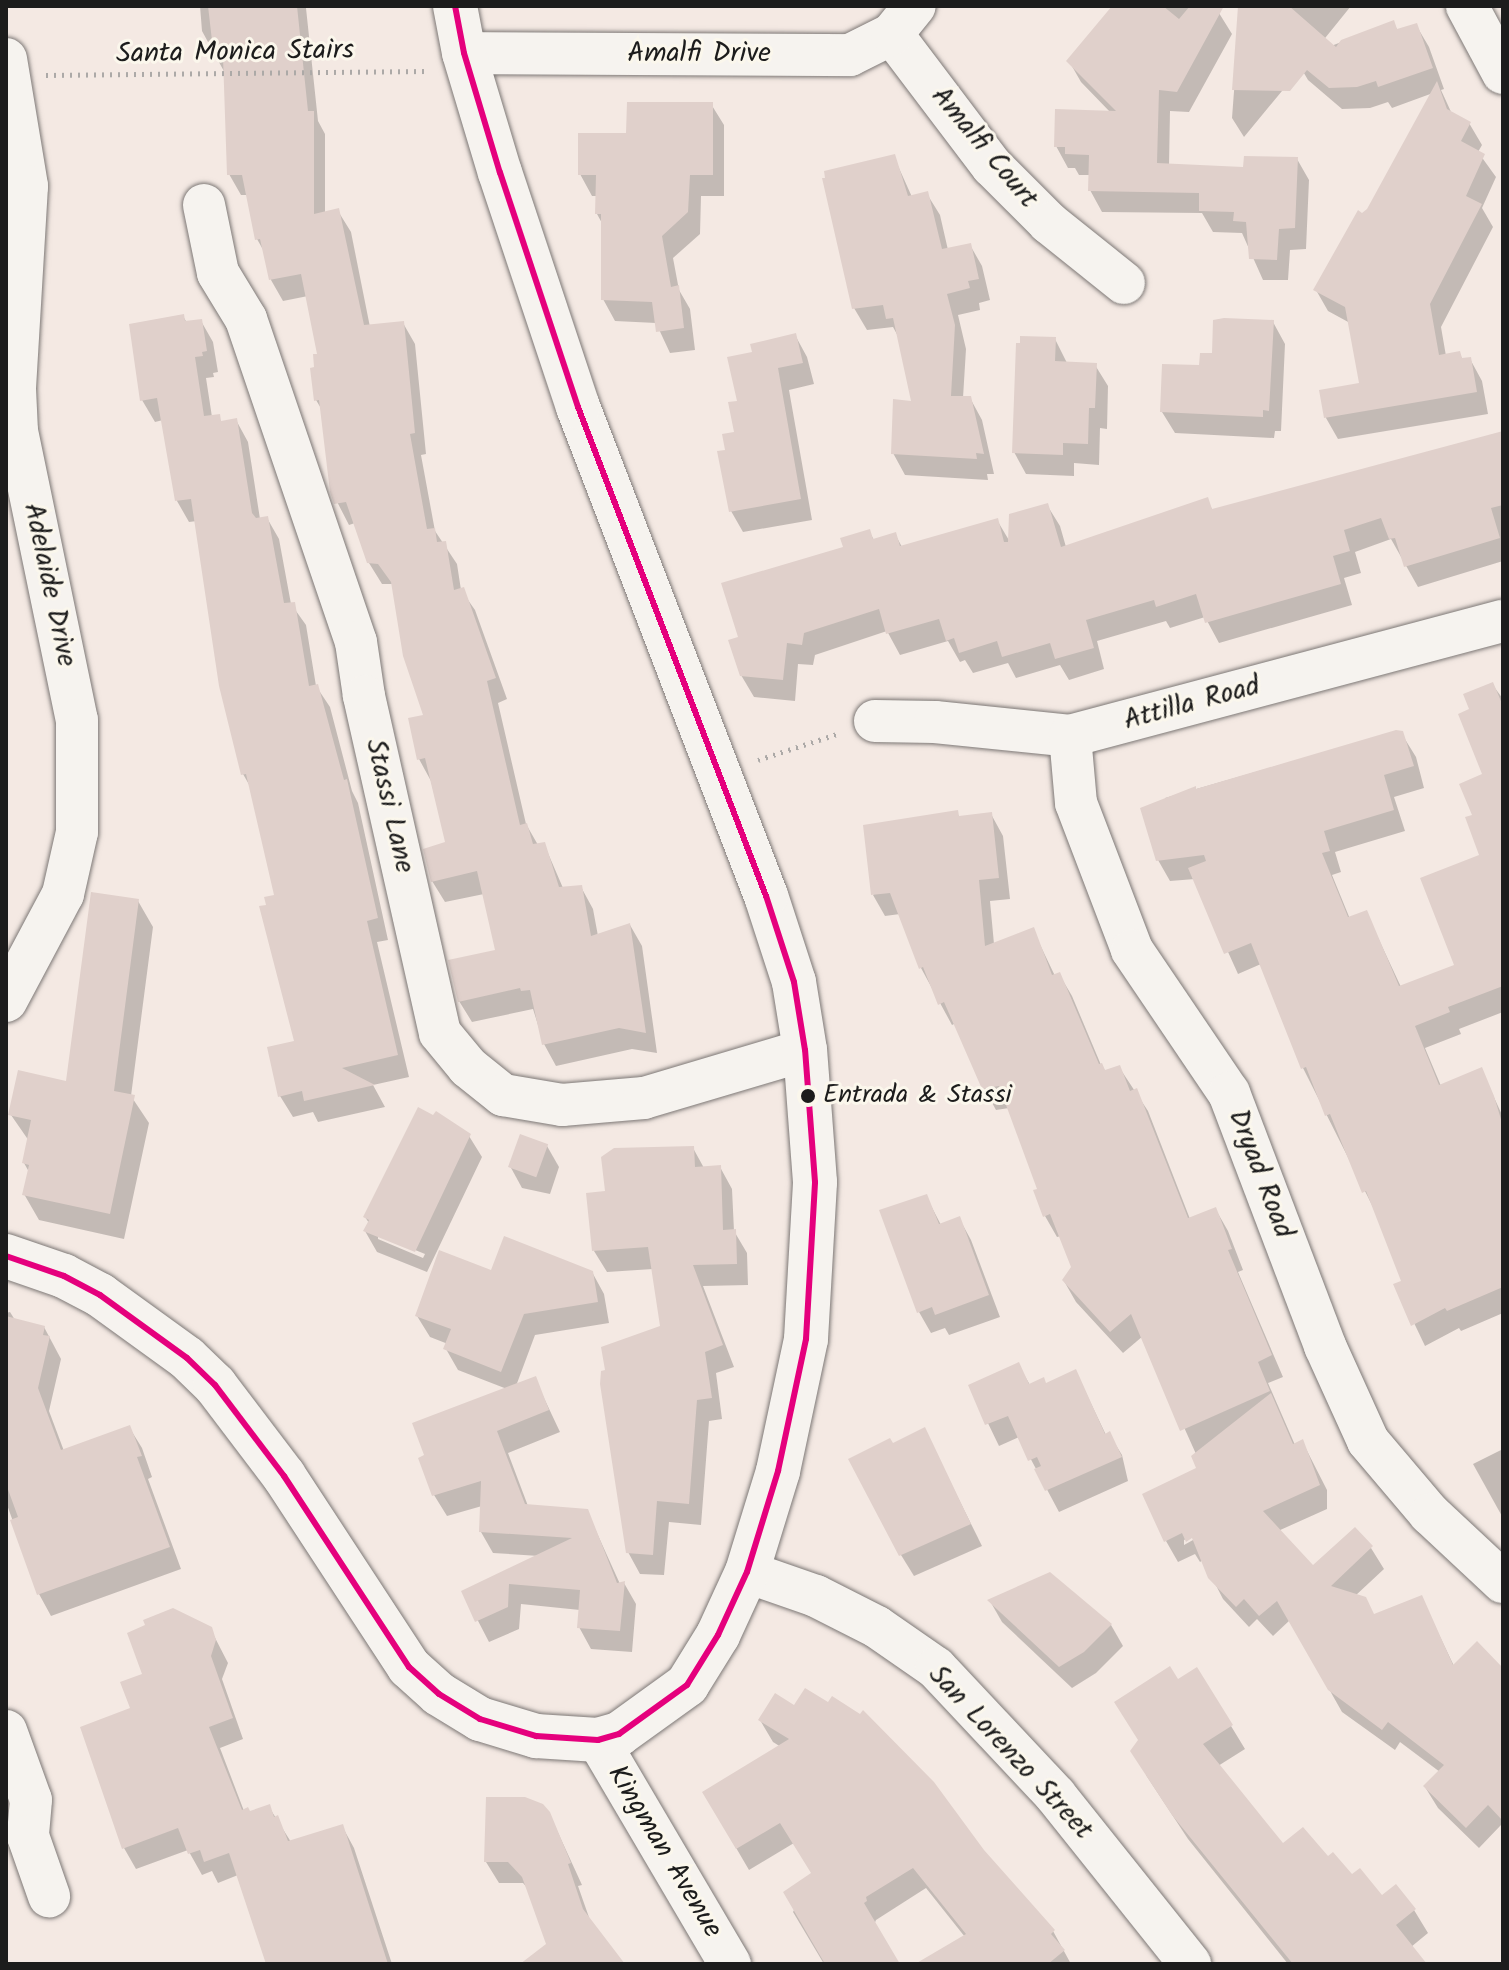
<!DOCTYPE html>
<html>
<head>
<meta charset="utf-8">
<style>
	body { margin:0 }
	#map { position:relative; width:1509px; height:1970px; overflow:hidden; background:#f4e9e3; font-family:Kalam,sans-serif }
	div>[style] { position:absolute }
	.shadow>* { inset:0; background:#0003 }
	.building>* { inset:0; background:#e0d0cb; transform-origin:0 0 }
	.path>* { height:5px; margin-top:-2.5px; transform-origin:0; background:repeating-linear-gradient(90deg,#aca9a7 0 2px,transparent 0 8px) }
	.roads { filter:drop-shadow(0 0 2px #7d7876) drop-shadow(0 0 2px #7d7876) }
	.street>* { height:42px; margin:-21px; padding:0 21px; transform-origin:21px; border-radius:21px; background:#f6f3ef }
	.secondary>* { height:44px; margin:-22px; padding:0 22px; transform-origin:22px; border-radius:22px; background:#f6f3ef }
	.bus-1>* { height:6px; margin:-3px; padding:0 3px; transform-origin:3px; border-radius:3px; background:#e5007d }
	.dots>* { width:22px; height:22px; translate:-50% -50%; box-sizing:border-box; border:4px solid #fbf7ec; border-radius:50% }
	span { translate:-50% -50%; white-space:nowrap; text-align:center; line-height:1.15; -webkit-text-stroke:6px #fbf7ec; paint-order:stroke }
	.bus-label { font-size:26px; color:#1c1c1c }
	.left { translate:0 -50%; text-align:left }
	.street-label { font-size:28px; color:#1c1c1c }
	.frame { position:absolute; inset:0; border:8px solid #1c1c1c; pointer-events:none }
</style>
</head>
<body>
<div id="map">
	<div class="shadow">
		<div style="clip-path:polygon(200px 6px,306px 8px,318px 121px,325px 134px,325px 213px,338px 211px,351px 232px,370px 327px,403px 323px,415px 344px,426px 454px,421px 455px,435px 531px,457px 564px,461px 590px,475px 610px,507px 699px,498px 703px,526px 824px,538px 845px,544px 844px,563px 888px,581px 887px,593px 909px,598px 936px,630px 925px,642px 946px,657px 1053px,632px 1049px,556px 1066px,544px 1044px,533px 1009px,472px 1022px,459px 1001px,498px 951px,484px 894px,445px 902px,432px 881px,447px 844px,431px 781px,419px 759px,426px 716px,392px 584px,382px 584px,369px 563px,355px 523px,349px 525px,332px 492px,322px 410px,316px 400px,320px 355px,308px 296px,283px 301px,271px 280px,266px 255px,257px 239px,248px 195px,241px 195px,229px 174px,226px 75px,202px 31px)"></div>
		<div style="clip-path:polygon(1115px 6px,1211px 6px,1219px 13px,1232px 34px,1189px 112px,1170px 111px,1169px 166px,1245px 169px,1297px 159px,1309px 180px,1306px 249px,1290px 250px,1288px 280px,1263px 280px,1242px 233px,1213px 232px,1202px 213px,1102px 212px,1090px 190px,1090px 175px,1079px 175px,1075px 168px,1068px 168px,1056px 146px,1111px 113px,1081px 82px,1069px 61px)"></div>
		<div style="clip-path:polygon(1253px 6px,1351px 6px,1313px 53px,1393px 22px,1398px 31px,1416px 25px,1429px 47px,1444px 89px,1441px 90px,1452px 114px,1469px 123px,1482px 145px,1478px 152px,1496px 177px,1482px 208px,1493px 227px,1441px 327px,1446px 356px,1459px 353px,1463px 360px,1470px 359px,1482px 381px,1488px 414px,1338px 439px,1326px 418px,1321px 392px,1361px 385px,1350px 323px,1328px 311px,1316px 290px,1368px 211px,1433px 93px,1392px 108px,1388px 102px,1370px 108px,1342px 109px,1308px 80px,1301px 68px,1244px 137px,1232px 118px,1239px 24px)"></div>
		<div style="clip-path:polygon(711px 104px,724px 125px,724px 196px,701px 196px,700px 234px,673px 258px,679px 290px,690px 309px,695px 350px,670px 353px,656px 323px,615px 321px,603px 299px,603px 225px,597px 214px,597px 196px,592px 196px,580px 174px,628px 135px)"></div>
		<div style="clip-path:polygon(894px 157px,912px 197px,927px 194px,940px 215px,948px 250px,970px 245px,982px 266px,990px 300px,979px 303px,980px 310px,958px 315px,966px 349px,963px 398px,970px 398px,982px 420px,994px 474px,987px 474px,988px 480px,905px 475px,893px 453px,914px 403px,899px 338px,893px 327px,867px 330px,854px 308px)"></div>
		<div style="clip-path:polygon(183px 316px,187px 323px,201px 321px,213px 342px,218px 372px,213px 373px,214px 377px,206px 378px,212px 417px,218px 416px,222px 423px,236px 420px,248px 442px,260px 519px,267px 518px,279px 539px,291px 604px,306px 625px,316px 686px,330px 707px,352px 791px,358px 803px,388px 940px,377px 942px,409px 1077px,373px 1085px,385px 1107px,318px 1122px,313px 1112px,293px 1117px,280px 1096px,296px 1043px,269px 906px,276px 896px,251px 788px,243px 774px,197px 521px,189px 522px,177px 501px,163px 420px,155px 422px,142px 400px)"></div>
		<div style="clip-path:polygon(1273px 322px,1285px 344px,1281px 431px,1275px 431px,1274px 438px,1175px 433px,1162px 412px,1201px 368px,1214px 356px)"></div>
		<div style="clip-path:polygon(795px 335px,807px 357px,814px 384px,789px 390px,812px 520px,743px 532px,731px 511px,727px 451px,736px 434px,739px 402px)"></div>
		<div style="clip-path:polygon(1055px 339px,1067px 363px,1095px 365px,1108px 386px,1107px 429px,1100px 428px,1099px 465px,1074px 463px,1074px 476px,1026px 474px,1014px 452px)"></div>
		<div style="clip-path:polygon(1503px 433px,1503px 561px,1418px 587px,1391px 539px,1355px 552px,1361px 573px,1344px 578px,1352px 605px,1219px 643px,1205px 617px,1170px 628px,1166px 621px,1097px 641px,1104px 669px,1069px 680px,1060px 665px,1016px 678px,1008px 663px,973px 673px,965px 660px,960px 662px,948px 641px,900px 655px,887px 631px,815px 655px,813px 665px,798px 664px,795px 701px,754px 697px,741px 675px,741px 639px,869px 531px,874px 540px,895px 534px,902px 547px,997px 520px,1010px 542px,1047px 505px,1060px 526px,1066px 547px,1207px 500px,1213px 511px)"></div>
		<div style="clip-path:polygon(1492px 684px,1503px 699px,1503px 1012px,1459px 1029px,1461px 1034px,1425px 1048px,1441px 1086px,1481px 1069px,1503px 1117px,1503px 1313px,1461px 1331px,1459px 1328px,1425px 1346px,1396px 1285px,1404px 1282px,1376px 1213px,1303px 1068px,1261px 964px,1238px 974px,1195px 879px,1170px 881px,1158px 860px,1165px 798px,1395px 732px,1403px 736px,1416px 757px,1424px 788px,1394px 797px,1405px 831px,1335px 852px,1341px 872px,1332px 875px,1350px 919px,1366px 912px,1401px 987px,1457px 966px,1481px 856px,1475px 816px,1485px 776px,1472px 710px)"></div>
		<div style="clip-path:polygon(evenodd,957px 813px,960px 818px,991px 814px,1003px 836px,1010px 899px,990px 901px,994px 944px,1033px 930px,1055px 976px,1059px 974px,1072px 996px,1101px 1065px,1106px 1072px,1119px 1067px,1148px 1111px,1190px 1219px,1216px 1210px,1228px 1231px,1243px 1270px,1238px 1272px,1283px 1377px,1268px 1383px,1295px 1445px,1302px 1441px,1327px 1490px,1327px 1509px,1278px 1531px,1313px 1568px,1371px 1548px,1384px 1569px,1355px 1596px,1374px 1616px,1421px 1597px,1454px 1666px,1503px 1673px,1503px 1828px,1501px 1825px,1479px 1848px,1438px 1808px,1425px 1787px,1440px 1772px,1400px 1742px,1395px 1750px,1342px 1712px,1290px 1620px,1273px 1636px,1257px 1619px,1249px 1627px,1223px 1599px,1203px 1560px,1200px 1562px,1195px 1554px,1178px 1562px,1166px 1541px,1199px 1469px,1196px 1454px,1143px 1336px,1123px 1353px,1076px 1302px,1064px 1281px,1074px 1267px,1061px 1236px,1057px 1237px,1045px 1216px,1039px 1190px,1009px 1108px,996px 1110px,984px 1088px,956px 1023px,952px 1025px,921px 968px,900px 914px,885px 916px,873px 895px,957px 813px,1200px 1532px,1202px 1535px,1184px 1545px,1184px 1540px,1200px 1532px)"></div>
		<div style="clip-path:polygon(138px 901px,153px 927px,131px 1096px,149px 1123px,124px 1239px,39px 1220px,24px 1194px,29px 1172px,24px 1163px,29px 1141px,11px 1115px,68px 1083px)"></div>
		<div style="clip-path:polygon(evenodd,469px 1136px,482px 1157px,427px 1272px,377px 1252px,365px 1231px,369px 1223px,365px 1217px,469px 1136px,378px 1235px,425px 1254px,423px 1258px,378px 1239px,378px 1235px)"></div>
		<div style="clip-path:polygon(547px 1146px,559px 1167px,550px 1194px,522px 1188px,510px 1166px)"></div>
		<div style="clip-path:polygon(693px 1148px,704px 1168px,720px 1167px,732px 1189px,734px 1231px,747px 1253px,748px 1285px,703px 1286px,734px 1367px,716px 1373px,722px 1419px,709px 1421px,701px 1525px,669px 1522px,664px 1575px,640px 1574px,628px 1552px,662px 1327px,653px 1269px,607px 1272px,594px 1251px,607px 1193px)"></div>
		<div style="clip-path:polygon(926px 1196px,941px 1225px,959px 1218px,971px 1240px,1000px 1317px,949px 1335px,945px 1328px,931px 1333px,919px 1312px)"></div>
		<div style="clip-path:polygon(493px 1272px,592px 1272px,604px 1294px,609px 1323px,535px 1335px,516px 1386px,535px 1379px,560px 1432px,508px 1453px,528px 1506px,587px 1511px,620px 1584px,624px 1583px,636px 1604px,632px 1652px,591px 1649px,579px 1627px,580px 1610px,521px 1604px,519px 1629px,489px 1642px,463px 1592px,539px 1556px,493px 1553px,481px 1532px,482px 1506px,447px 1516px,434px 1495px,507px 1389px,458px 1370px,446px 1349px,448px 1344px,430px 1337px,417px 1316px)"></div>
		<div style="clip-path:polygon(10px 1312px,15px 1320px,44px 1327px,61px 1359px,49px 1411px,64px 1451px,129px 1427px,142px 1448px,152px 1477px,148px 1479px,181px 1569px,51px 1616px,39px 1594px,6px 1502px,6px 1313px)"></div>
		<div style="clip-path:polygon(1018px 1364px,1030px 1385px,1046px 1385px,1076px 1372px,1106px 1435px,1109px 1434px,1122px 1455px,1128px 1481px,1059px 1512px,1019px 1437px,999px 1446px,970px 1386px)"></div>
		<div style="clip-path:polygon(924px 1429px,982px 1546px,914px 1576px,901px 1555px,893px 1445px)"></div>
		<div style="clip-path:polygon(1503px 1449px,1503px 1518px,1473px 1464px)"></div>
		<div style="clip-path:polygon(990px 1601px,1111px 1625px,1123px 1646px,1096px 1673px,1072px 1688px,1002px 1622px)"></div>
		<div style="clip-path:polygon(210px 1628px,228px 1663px,222px 1679px,243px 1739px,220px 1748px,244px 1811px,250px 1814px,269px 1807px,291px 1842px,342px 1826px,354px 1848px,392px 1964px,268px 1964px,238px 1875px,218px 1883px,212px 1871px,202px 1875px,188px 1850px,136px 1869px,124px 1848px,132px 1710px,145px 1675px)"></div>
		<div style="clip-path:polygon(1197px 1670px,1245px 1749px,1218px 1766px,1283px 1846px,1327px 1859px,1382px 1898px,1414px 1910px,1428px 1933px,1411px 1947px,1424px 1964px,1288px 1964px,1188px 1839px,1146px 1775px,1178px 1682px)"></div>
		<div style="clip-path:polygon(760px 1720px,983px 1852px,1053px 1931px,1071px 1964px,919px 1964px,965px 1937px,926px 1888px,876px 1920px,874px 1925px,898px 1964px,824px 1964px,793px 1912px,813px 1874px,794px 1843px,749px 1870px,704px 1793px,781px 1747px,773px 1742px)"></div>
		<div style="clip-path:polygon(549px 1813px,582px 1885px,578px 1886px,591px 1923px,622px 1964px,539px 1964px,549px 1945px,528px 1889px,523px 1883px,499px 1883px,486px 1862px)"></div>
	</div>
	<div class="building">
		<div style="clip-path:polygon(208px 6px,297px 6px,308px 111px,314px 111px,314px 214px,339px 208px,364px 325px,404px 321px,415px 433px,410px 434px,427px 529px,435px 528px,437px 542px,446px 541px,454px 590px,464px 587px,496px 678px,487px 681px,520px 825px,527px 823px,533px 844px,545px 842px,559px 887px,582px 885px,591px 936px,630px 923px,646px 1033px,619px 1028px,542px 1045px,530px 990px,521px 991px,520px 988px,458px 1002px,448px 960px,495px 950px,477px 871px,431px 882px,423px 849px,445px 842px,425px 758px,417px 760px,408px 718px,423px 715px,403px 656px,391px 582px,378px 564px,367px 563px,346px 502px,334px 504px,330px 492px,319px 400px,314px 401px,310px 368px,314px 367px,313px 354px,317px 354px,301px 274px,269px 280px,260px 239px,255px 240px,242px 175px,227px 175px,223px 57px,214px 58px)"></div>
		<div style="clip-path:polygon(1112px 6px,1163px 6px,1179px 19px,1190px 6px,1224px 6px,1177px 92px,1159px 90px,1157px 163px,1243px 167px,1244px 156px,1298px 157px,1295px 228px,1279px 229px,1277px 260px,1249px 259px,1246px 222px,1233px 221px,1234px 212px,1199px 211px,1199px 193px,1088px 191px,1089px 155px,1065px 154px,1065px 147px,1054px 147px,1055px 109px,1116px 111px,1066px 61px)"></div>
		<div style="clip-path:polygon(1238px 6px,1289px 6px,1336px 47px,1341px 40px,1394px 20px,1397px 29px,1417px 23px,1433px 68px,1378px 87px,1376px 81px,1357px 87px,1329px 88px,1307px 70px,1290px 91px,1232px 90px)"></div>
		<div style="clip-path:polygon(1437px 81px,1447px 109px,1471px 122px,1461px 141px,1485px 154px,1466px 196px,1482px 204px,1430px 304px,1439px 355px,1460px 351px,1462px 358px,1471px 357px,1477px 392px,1324px 418px,1319px 390px,1359px 383px,1345px 307px,1313px 290px,1358px 210px,1362px 213px,1367px 209px)"></div>
		<div style="clip-path:polygon(627px 102px,713px 102px,713px 175px,690px 175px,688px 212px,662px 236px,671px 287px,679px 285px,684px 328px,656px 332px,652px 302px,601px 300px,601px 214px,595px 214px,596px 175px,578px 175px,578px 133px,626px 133px)"></div>
		<div style="clip-path:polygon(895px 154px,908px 196px,928px 191px,942px 249px,971px 243px,979px 279px,968px 281px,970px 288px,947px 294px,955px 325px,951px 396px,971px 396px,984px 454px,976px 453px,977px 459px,891px 454px,893px 399px,911px 401px,893px 318px,886px 319px,883px 305px,852px 309px,822px 178px,825px 178px,824px 171px)"></div>
		<div style="clip-path:polygon(184px 314px,185px 321px,202px 319px,207px 351px,202px 352px,203px 356px,195px 357px,204px 416px,220px 414px,221px 421px,237px 418px,252px 513px,256px 518px,268px 516px,284px 603px,295px 602px,309px 686px,318px 684px,344px 780px,347px 779px,378px 918px,367px 921px,398px 1055px,342px 1068px,375px 1085px,304px 1101px,302px 1091px,278px 1097px,267px 1047px,294px 1041px,259px 906px,266px 905px,264px 897px,274px 895px,246px 774px,241px 775px,219px 686px,191px 499px,175px 501px,157px 398px,140px 401px,129px 324px)"></div>
		<div style="clip-path:polygon(1224px 318px,1274px 320px,1269px 411px,1263px 410px,1263px 417px,1160px 412px,1162px 364px,1199px 365px,1200px 353px,1212px 353px,1213px 320px)"></div>
		<div style="clip-path:polygon(796px 333px,803px 363px,778px 368px,801px 499px,729px 512px,717px 451px,725px 450px,722px 434px,734px 432px,728px 402px,737px 401px,727px 357px,752px 352px,750px 344px)"></div>
		<div style="clip-path:polygon(1020px 336px,1056px 337px,1055px 361px,1097px 363px,1095px 408px,1089px 408px,1088px 444px,1063px 443px,1063px 455px,1012px 453px,1016px 343px,1020px 343px)"></div>
		<div style="clip-path:polygon(1503px 431px,1503px 505px,1491px 508px,1500px 538px,1404px 567px,1395px 538px,1389px 539px,1381px 518px,1344px 530px,1350px 551px,1333px 556px,1341px 584px,1205px 623px,1196px 594px,1156px 607px,1154px 600px,1086px 620px,1094px 648px,1055px 659px,1050px 643px,1002px 657px,997px 641px,959px 653px,954px 638px,946px 641px,939px 619px,886px 634px,879px 609px,804px 633px,802px 645px,787px 643px,783px 680px,740px 676px,728px 640px,738px 637px,721px 583px,843px 547px,840px 538px,870px 529px,873px 539px,896px 532px,900px 546px,998px 518px,1004px 542px,1008px 542px,1009px 514px,1048px 503px,1061px 547px,1208px 497px,1212px 509px)"></div>
		<div style="clip-path:polygon(1493px 682px,1503px 706px,1503px 986px,1448px 1007px,1450px 1012px,1415px 1026px,1439px 1085px,1482px 1067px,1494px 1096px,1503px 1126px,1503px 1287px,1447px 1311px,1445px 1308px,1411px 1326px,1393px 1284px,1401px 1281px,1366px 1191px,1362px 1193px,1330px 1114px,1325px 1116px,1306px 1067px,1301px 1069px,1251px 943px,1224px 954px,1188px 868px,1206px 861px,1204px 855px,1156px 861px,1140px 808px,1196px 786px,1196px 789px,1396px 730px,1403px 731px,1414px 766px,1384px 775px,1394px 810px,1324px 831px,1330px 851px,1322px 853px,1348px 917px,1367px 910px,1399px 986px,1454px 965px,1420px 878px,1479px 855px,1465px 817px,1472px 815px,1459px 784px,1482px 774px,1458px 714px,1469px 709px,1463px 694px)"></div>
		<div style="clip-path:polygon(958px 810px,959px 816px,992px 812px,999px 878px,979px 880px,985px 946px,1034px 927px,1052px 975px,1060px 972px,1099px 1064px,1102px 1063px,1105px 1070px,1120px 1065px,1130px 1091px,1137px 1088px,1188px 1218px,1216px 1207px,1232px 1249px,1228px 1250px,1272px 1355px,1258px 1362px,1270px 1391px,1180px 1431px,1131px 1314px,1110px 1332px,1062px 1280px,1071px 1267px,1050px 1214px,1043px 1217px,1033px 1190px,1037px 1189px,999px 1086px,982px 1089px,944px 1002px,938px 1005px,923px 967px,919px 969px,890px 893px,871px 895px,863px 825px)"></div>
		<div style="clip-path:polygon(91px 892px,139px 899px,114px 1091px,135px 1095px,110px 1214px,22px 1195px,29px 1165px,22px 1163px,31px 1120px,8px 1115px,18px 1070px,66px 1081px)"></div>
		<div style="clip-path:polygon(418px 1107px,433px 1115px,436px 1111px,471px 1134px,415px 1252px,363px 1231px,369px 1220px,363px 1217px)"></div>
		<div style="left:520px;top:1134px;width:30px;height:35px;rotate:20deg"></div>
		<div style="clip-path:polygon(694px 1146px,695px 1167px,721px 1165px,723px 1230px,736px 1229px,737px 1264px,693px 1265px,723px 1345px,705px 1352px,712px 1398px,697px 1400px,689px 1504px,657px 1501px,653px 1555px,626px 1553px,600px 1384px,601px 1371px,605px 1370px,601px 1347px,660px 1326px,648px 1247px,592px 1251px,586px 1193px,605px 1191px,601px 1157px,614px 1148px)"></div>
		<div style="clip-path:polygon(927px 1194px,939px 1224px,960px 1216px,989px 1295px,935px 1315px,932px 1307px,917px 1313px,879px 1210px)"></div>
		<div style="clip-path:polygon(504px 1236px,593px 1271px,598px 1302px,524px 1314px,501px 1372px,443px 1349px,451px 1329px,415px 1316px,439px 1250px,491px 1270px)"></div>
		<div style="clip-path:polygon(6px 1316px,45px 1326px,43px 1335px,50px 1336px,38px 1388px,61px 1450px,130px 1425px,142px 1456px,137px 1457px,170px 1547px,37px 1595px,10px 1520px,18px 1517px,6px 1484px)"></div>
		<div style="clip-path:polygon(1019px 1362px,1029px 1384px,1044px 1377px,1046px 1383px,1076px 1369px,1105px 1434px,1110px 1431px,1122px 1457px,1045px 1491px,1034px 1469px,1041px 1466px,1037px 1457px,1028px 1461px,1008px 1416px,985px 1425px,968px 1385px)"></div>
		<div style="clip-path:polygon(536px 1376px,549px 1410px,497px 1431px,525px 1504px,588px 1509px,617px 1583px,625px 1581px,620px 1631px,577px 1628px,580px 1590px,509px 1584px,508px 1607px,475px 1622px,461px 1591px,572px 1538px,479px 1532px,481px 1481px,432px 1496px,418px 1458px,424px 1455px,412px 1423px)"></div>
		<div style="clip-path:polygon(1271px 1393px,1293px 1444px,1303px 1439px,1320px 1485px,1263px 1511px,1313px 1565px,1355px 1527px,1373px 1546px,1331px 1586px,1366px 1597px,1374px 1614px,1422px 1595px,1453px 1665px,1477px 1641px,1503px 1668px,1503px 1821px,1488px 1805px,1466px 1828px,1423px 1786px,1444px 1765px,1388px 1722px,1382px 1730px,1328px 1690px,1277px 1601px,1259px 1616px,1244px 1599px,1236px 1607px,1208px 1578px,1192px 1538px,1186px 1542px,1182px 1533px,1164px 1542px,1142px 1494px,1196px 1468px,1191px 1456px)"></div>
		<div style="clip-path:polygon(925px 1427px,971px 1524px,899px 1556px,848px 1459px,890px 1438px,893px 1443px)"></div>
		<div style="clip-path:polygon(1050px 1572px,1112px 1624px,1084px 1652px,1059px 1667px,987px 1600px)"></div>
		<div style="clip-path:polygon(173px 1608px,212px 1627px,216px 1640px,211px 1656px,233px 1718px,209px 1727px,242px 1810px,248px 1807px,250px 1811px,270px 1804px,274px 1817px,278px 1815px,288px 1841px,343px 1824px,388px 1964px,266px 1964px,229px 1853px,204px 1862px,200px 1850px,188px 1854px,178px 1828px,122px 1849px,80px 1727px,130px 1708px,120px 1682px,142px 1674px,127px 1633px,145px 1625px,143px 1620px)"></div>
		<div style="clip-path:polygon(1170px 1666px,1178px 1679px,1197px 1667px,1233px 1725px,1203px 1744px,1283px 1843px,1303px 1827px,1328px 1856px,1333px 1852px,1352px 1874px,1360px 1868px,1382px 1895px,1396px 1884px,1416px 1909px,1396px 1925px,1427px 1964px,1293px 1964px,1172px 1815px,1130px 1751px,1138px 1740px,1114px 1702px)"></div>
		<div style="clip-path:polygon(805px 1688px,828px 1702px,832px 1696px,860px 1714px,863px 1710px,934px 1782px,984px 1850px,1055px 1930px,1051px 1934px,1065px 1950px,1048px 1964px,915px 1964px,966px 1934px,913px 1868px,866px 1897px,867px 1901px,864px 1903px,900px 1964px,825px 1964px,783px 1892px,811px 1873px,780px 1823px,736px 1849px,702px 1792px,789px 1739px,758px 1720px,775px 1693px,794px 1705px)"></div>
		<div style="clip-path:polygon(486px 1797px,525px 1797px,543px 1804px,550px 1812px,571px 1863px,568px 1864px,583px 1909px,625px 1964px,520px 1964px,546px 1944px,522px 1877px,508px 1862px,484px 1862px)"></div>
	</div>
	<div class="path">
		<div style="left:46px;top:75px;width:382px;rotate:-0.6deg"></div>
		<div style="left:758px;top:760px;width:86px;rotate:-18.2deg"></div>
	</div>
	<div class="roads">
		<div class="street">
			<div style="left:1467px;top:6px;width:76px;rotate:61.8deg"></div>
			<div style="left:892px;top:34px;width:166px;rotate:52.9deg"></div>
			<div style="left:992px;top:166px;width:81px;rotate:45deg"></div>
			<div style="left:1049px;top:223px;width:96px;rotate:38.7deg"></div>
			<div style="left:464px;top:53px;width:386px;rotate:0.3deg"></div>
			<div style="left:850px;top:55px;width:47px;rotate:-26.6deg"></div>
			<div style="left:892px;top:34px;width:36px;rotate:-51deg"></div>
			<div style="left:6px;top:59px;width:129px;rotate:80.6deg"></div>
			<div style="left:27px;top:186px;width:203px;rotate:93.4deg"></div>
			<div style="left:15px;top:389px;width:42px;rotate:87.3deg"></div>
			<div style="left:17px;top:431px;width:295px;rotate:78.3deg"></div>
			<div style="left:77px;top:720px;width:112px;rotate:90deg"></div>
			<div style="left:77px;top:832px;width:64px;rotate:102.7deg"></div>
			<div style="left:63px;top:894px;width:121px;rotate:118deg"></div>
			<div style="left:204px;top:205px;width:69px;rotate:78.4deg"></div>
			<div style="left:218px;top:273px;width:54px;rotate:58.7deg"></div>
			<div style="left:246px;top:319px;width:341px;rotate:71.2deg"></div>
			<div style="left:356px;top:642px;width:55px;rotate:81.6deg"></div>
			<div style="left:364px;top:696px;width:345px;rotate:77.3deg"></div>
			<div style="left:440px;top:1033px;width:44px;rotate:50.5deg"></div>
			<div style="left:468px;top:1067px;width:45px;rotate:38.7deg"></div>
			<div style="left:503px;top:1095px;width:60px;rotate:9.6deg"></div>
			<div style="left:562px;top:1105px;width:82px;rotate:-4.9deg"></div>
			<div style="left:644px;top:1098px;width:168px;rotate:-16.6deg"></div>
			<div style="left:875px;top:721px;width:60px;rotate:1deg"></div>
			<div style="left:935px;top:722px;width:136px;rotate:5.9deg"></div>
			<div style="left:1070px;top:736px;width:448px;rotate:-14.9deg"></div>
			<div style="left:1070px;top:736px;width:67px;rotate:84.9deg"></div>
			<div style="left:1076px;top:803px;width:157px;rotate:69.1deg"></div>
			<div style="left:1132px;top:950px;width:173px;rotate:55.9deg"></div>
			<div style="left:1229px;top:1093px;width:271px;rotate:69.2deg"></div>
			<div style="left:1325px;top:1346px;width:104px;rotate:65.6deg"></div>
			<div style="left:1368px;top:1441px;width:96px;rotate:49.7deg"></div>
			<div style="left:1430px;top:1514px;width:100px;rotate:43deg"></div>
			<div style="left:747px;top:1572px;width:73px;rotate:19.2deg"></div>
			<div style="left:816px;top:1596px;width:68px;rotate:26.9deg"></div>
			<div style="left:877px;top:1627px;width:72px;rotate:34.8deg"></div>
			<div style="left:936px;top:1668px;width:175px;rotate:46.8deg"></div>
			<div style="left:1056px;top:1796px;width:215px;rotate:51.4deg"></div>
			<div style="left:6px;top:1731px;width:73px;rotate:70.1deg"></div>
			<div style="left:31px;top:1800px;width:36px;rotate:95deg"></div>
			<div style="left:28px;top:1836px;width:64px;rotate:70.7deg"></div>
			<div style="left:598px;top:1740px;width:260px;rotate:59.5deg"></div>
		</div>
		<div class="secondary">
			<div style="left:6px;top:1256px;width:61px;rotate:19deg"></div>
			<div style="left:64px;top:1276px;width:41px;rotate:27.8deg"></div>
			<div style="left:100px;top:1295px;width:107px;rotate:35.9deg"></div>
			<div style="left:187px;top:1358px;width:39px;rotate:44deg"></div>
			<div style="left:215px;top:1385px;width:114px;rotate:52.8deg"></div>
			<div style="left:284px;top:1476px;width:228px;rotate:56.8deg"></div>
			<div style="left:409px;top:1667px;width:40px;rotate:42deg"></div>
			<div style="left:439px;top:1694px;width:48px;rotate:31.4deg"></div>
			<div style="left:480px;top:1719px;width:59px;rotate:16.9deg"></div>
			<div style="left:536px;top:1736px;width:62px;rotate:3.7deg"></div>
			<div style="left:598px;top:1740px;width:22px;rotate:-16deg"></div>
			<div style="left:619px;top:1734px;width:84px;rotate:-35.8deg"></div>
			<div style="left:687px;top:1685px;width:59px;rotate:-58.2deg"></div>
			<div style="left:718px;top:1635px;width:69px;rotate:-65.3deg"></div>
			<div style="left:747px;top:1572px;width:106px;rotate:-72.9deg"></div>
			<div style="left:778px;top:1471px;width:135px;rotate:-78deg"></div>
			<div style="left:806px;top:1339px;width:157px;rotate:-86.7deg"></div>
			<div style="left:815px;top:1182px;width:132px;rotate:-94.3deg"></div>
			<div style="left:805px;top:1050px;width:69px;rotate:-99.2deg"></div>
			<div style="left:794px;top:982px;width:90px;rotate:-108deg"></div>
			<div style="left:766px;top:896px;width:524px;rotate:-111.03deg"></div>
			<div style="left:578px;top:407px;width:247px;rotate:-108.4deg"></div>
			<div style="left:500px;top:173px;width:125px;rotate:-106.7deg"></div>
			<div style="left:464px;top:53px;width:48px;rotate:-100.8deg"></div>
		</div>
	</div>
	<div class="bus-1">
		<div style="left:6px;top:1256px;width:61px;rotate:19deg"></div>
		<div style="left:64px;top:1276px;width:41px;rotate:27.8deg"></div>
		<div style="left:100px;top:1295px;width:107px;rotate:35.9deg"></div>
		<div style="left:187px;top:1358px;width:39px;rotate:44deg"></div>
		<div style="left:215px;top:1385px;width:114px;rotate:52.8deg"></div>
		<div style="left:284px;top:1476px;width:228px;rotate:56.8deg"></div>
		<div style="left:409px;top:1667px;width:40px;rotate:42deg"></div>
		<div style="left:439px;top:1694px;width:48px;rotate:31.4deg"></div>
		<div style="left:480px;top:1719px;width:59px;rotate:16.9deg"></div>
		<div style="left:536px;top:1736px;width:62px;rotate:3.7deg"></div>
		<div style="left:598px;top:1740px;width:22px;rotate:-16deg"></div>
		<div style="left:619px;top:1734px;width:84px;rotate:-35.8deg"></div>
		<div style="left:687px;top:1685px;width:59px;rotate:-58.2deg"></div>
		<div style="left:718px;top:1635px;width:69px;rotate:-65.3deg"></div>
		<div style="left:747px;top:1572px;width:106px;rotate:-72.9deg"></div>
		<div style="left:778px;top:1471px;width:135px;rotate:-78deg"></div>
		<div style="left:806px;top:1339px;width:157px;rotate:-86.7deg"></div>
		<div style="left:815px;top:1182px;width:132px;rotate:-94.3deg"></div>
		<div style="left:805px;top:1050px;width:69px;rotate:-99.2deg"></div>
		<div style="left:794px;top:982px;width:90px;rotate:-108deg"></div>
		<div style="left:766px;top:896px;width:524px;rotate:-111.03deg"></div>
		<div style="left:578px;top:407px;width:247px;rotate:-108.4deg"></div>
		<div style="left:500px;top:173px;width:125px;rotate:-106.7deg"></div>
		<div style="left:464px;top:53px;width:48px;rotate:-100.8deg"></div>
	</div>
	<div class="dots">
		<div style="left:808px;top:1096px;background:#1c1c1c"></div>
	</div>
	<div class="bus-label">
		<span class="left" style="left:823px;top:1096px">Entrada &amp; Stassi</span>
	</div>
	<div class="street-label">
		<span style="left:235px;top:53px;rotate:-1deg">Santa Monica Stairs</span>
		<span style="left:699px;top:54px">Amalfi Drive</span>
		<span style="left:984px;top:148px;rotate:50deg">Amalfi Court</span>
		<span style="left:49px;top:585px;rotate:78deg">Adelaide Drive</span>
		<span style="left:1192px;top:704px;rotate:-15deg">Attilla Road</span>
		<span style="left:389px;top:806px;rotate:77deg">Stassi Lane</span>
		<span style="left:1260px;top:1174px;rotate:69deg">Dryad Road</span>
		<span style="left:1010px;top:1753px;rotate:47deg">San Lorenzo Street</span>
		<span style="left:664px;top:1852px;rotate:59deg">Kingman Avenue</span>
	</div>
	<div class="frame"></div>
</div>
</body>
</html>
